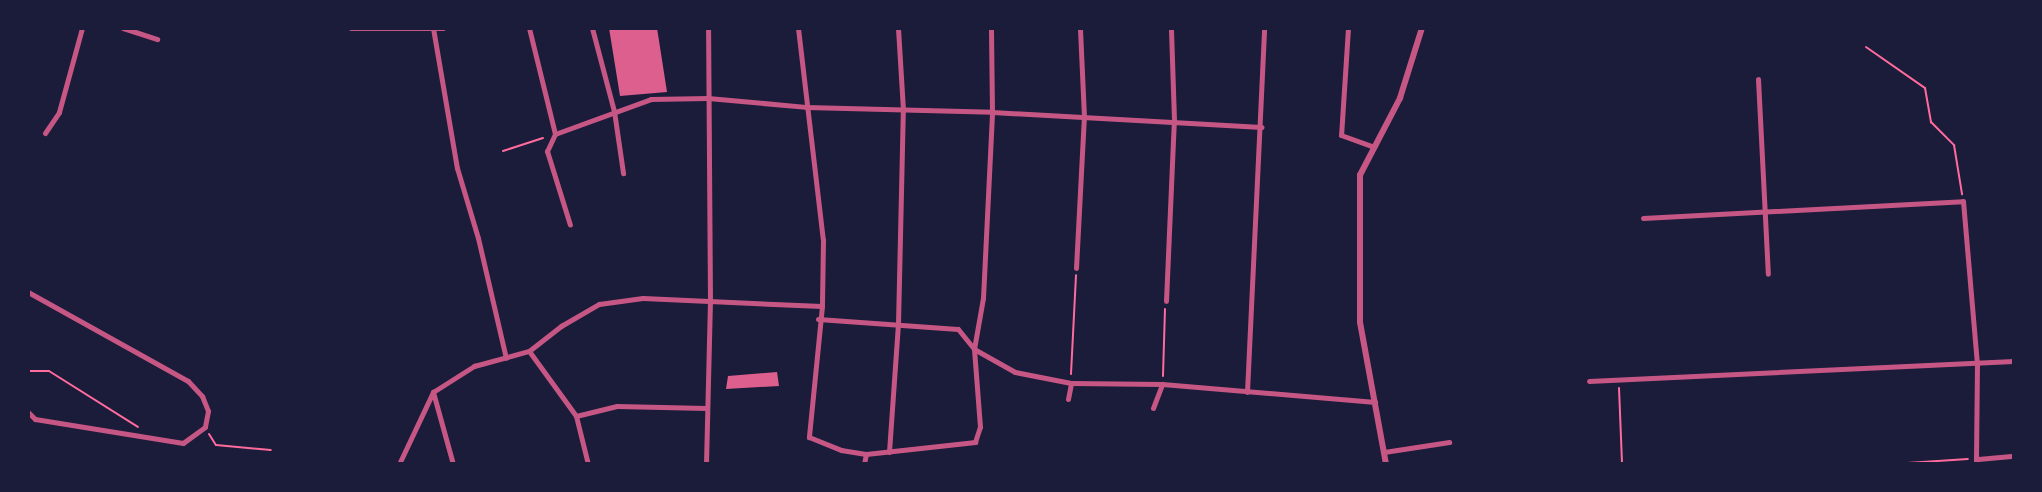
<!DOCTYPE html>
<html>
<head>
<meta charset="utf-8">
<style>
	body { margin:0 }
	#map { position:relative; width:2042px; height:492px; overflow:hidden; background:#1b1b3a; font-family:"Space Grotesk",sans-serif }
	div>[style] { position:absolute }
	.building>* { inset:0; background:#dd5f8e }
	.path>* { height:2px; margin:-1px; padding:0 1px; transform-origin:1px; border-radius:1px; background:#ff6b9d }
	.minor>* { height:5px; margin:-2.5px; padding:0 2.5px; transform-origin:2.5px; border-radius:2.5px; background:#c65784 }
	.tertiary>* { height:6px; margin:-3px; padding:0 3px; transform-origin:3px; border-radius:3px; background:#c65784 }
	span { translate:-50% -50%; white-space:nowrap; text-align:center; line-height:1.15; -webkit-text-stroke:6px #1b1b3a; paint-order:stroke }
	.frame { position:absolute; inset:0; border:30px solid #1b1b3a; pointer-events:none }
</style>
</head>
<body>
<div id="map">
	<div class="building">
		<div style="clip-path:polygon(609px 28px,657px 28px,667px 92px,620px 96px)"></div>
		<div style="clip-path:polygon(777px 372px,779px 386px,726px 389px,728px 376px)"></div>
	</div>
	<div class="path">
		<div style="left:1866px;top:47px;width:72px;rotate:34.8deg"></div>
		<div style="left:1925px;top:88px;width:35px;rotate:80deg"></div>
		<div style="left:1931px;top:122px;width:33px;rotate:45deg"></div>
		<div style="left:1954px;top:145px;width:50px;rotate:80.7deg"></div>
		<div style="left:503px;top:151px;width:42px;rotate:-18deg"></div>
		<div style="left:28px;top:371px;width:21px"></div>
		<div style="left:49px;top:371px;width:105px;rotate:32.2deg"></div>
		<div style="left:1071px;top:374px;width:99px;rotate:-87.1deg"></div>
		<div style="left:1163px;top:376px;width:67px;rotate:-88.3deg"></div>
		<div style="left:1619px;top:388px;width:76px;rotate:87.7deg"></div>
		<div style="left:209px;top:434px;width:13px;rotate:58deg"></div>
		<div style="left:216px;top:445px;width:55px;rotate:5.2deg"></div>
		<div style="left:1892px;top:464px;width:76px;rotate:-3.8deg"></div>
	</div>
	<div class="minor">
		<div style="left:123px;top:28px;width:36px;rotate:18deg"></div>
		<div style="left:351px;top:28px;width:92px"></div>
		<div style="left:433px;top:28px;width:142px;rotate:80.3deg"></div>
		<div style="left:457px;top:168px;width:73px;rotate:73.3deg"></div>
		<div style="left:478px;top:238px;width:123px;rotate:76.9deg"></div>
		<div style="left:529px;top:28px;width:109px;rotate:76.2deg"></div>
		<div style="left:592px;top:28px;width:86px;rotate:75.2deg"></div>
		<div style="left:614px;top:111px;width:63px;rotate:81.7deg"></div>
		<div style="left:798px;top:28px;width:213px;rotate:83.3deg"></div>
		<div style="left:823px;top:240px;width:66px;rotate:90.9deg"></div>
		<div style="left:822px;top:306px;width:132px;rotate:95.7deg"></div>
		<div style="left:809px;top:437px;width:35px;rotate:22deg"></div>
		<div style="left:841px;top:450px;width:25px;rotate:9deg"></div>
		<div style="left:866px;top:454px;width:110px;rotate:-6.3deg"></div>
		<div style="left:975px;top:442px;width:16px;rotate:-72deg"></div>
		<div style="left:980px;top:427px;width:78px;rotate:-94.4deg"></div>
		<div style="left:974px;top:349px;width:52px;rotate:-80deg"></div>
		<div style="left:983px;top:298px;width:186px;rotate:-87.2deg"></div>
		<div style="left:992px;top:112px;width:84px;rotate:-90.7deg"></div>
		<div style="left:1348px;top:28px;width:107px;rotate:93.7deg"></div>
		<div style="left:1341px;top:135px;width:35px;rotate:20deg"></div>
		<div style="left:1758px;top:79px;width:195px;rotate:87.1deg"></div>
		<div style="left:45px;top:133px;width:25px;rotate:-56deg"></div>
		<div style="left:59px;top:112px;width:87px;rotate:-74.7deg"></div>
		<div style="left:555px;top:134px;width:102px;rotate:-20deg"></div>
		<div style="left:651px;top:99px;width:57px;rotate:-1deg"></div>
		<div style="left:708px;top:98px;width:98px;rotate:5.2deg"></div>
		<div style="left:806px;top:107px;width:186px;rotate:1.5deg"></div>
		<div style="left:992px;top:112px;width:270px;rotate:3.2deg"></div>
		<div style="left:555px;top:134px;width:19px;rotate:115deg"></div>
		<div style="left:547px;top:151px;width:77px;rotate:72.7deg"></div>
		<div style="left:1643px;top:218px;width:320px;rotate:-3deg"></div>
		<div style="left:1963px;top:201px;width:163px;rotate:85.1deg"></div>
		<div style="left:1977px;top:363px;width:101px;rotate:90.6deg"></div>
		<div style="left:1076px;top:268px;width:151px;rotate:-87deg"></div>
		<div style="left:1084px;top:117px;width:89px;rotate:-92.6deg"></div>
		<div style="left:28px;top:292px;width:183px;rotate:29.1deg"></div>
		<div style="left:188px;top:381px;width:21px;rotate:47deg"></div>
		<div style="left:202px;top:396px;width:16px;rotate:68deg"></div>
		<div style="left:208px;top:411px;width:16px;rotate:101deg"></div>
		<div style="left:205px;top:427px;width:27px;rotate:144deg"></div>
		<div style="left:183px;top:443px;width:150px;rotate:-170.8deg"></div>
		<div style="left:35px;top:419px;width:10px;rotate:-135deg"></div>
		<div style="left:1166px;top:301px;width:181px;rotate:-87.5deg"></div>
		<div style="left:1174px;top:120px;width:92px;rotate:-91.9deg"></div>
		<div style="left:818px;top:319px;width:140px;rotate:4.1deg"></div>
		<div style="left:958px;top:329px;width:26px;rotate:51deg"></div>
		<div style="left:974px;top:349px;width:47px;rotate:29.3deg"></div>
		<div style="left:1015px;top:372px;width:57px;rotate:11.1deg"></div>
		<div style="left:1071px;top:383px;width:91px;rotate:0.6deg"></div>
		<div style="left:1162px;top:384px;width:214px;rotate:4.8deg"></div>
		<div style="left:529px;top:351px;width:80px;rotate:54.1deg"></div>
		<div style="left:576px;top:416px;width:49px;rotate:76deg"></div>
		<div style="left:1589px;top:381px;width:425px;rotate:-2.7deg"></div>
		<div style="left:433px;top:392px;width:75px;rotate:74.5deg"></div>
		<div style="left:1247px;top:392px;width:364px;rotate:-87.3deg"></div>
		<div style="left:1068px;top:399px;width:16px;rotate:-79deg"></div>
		<div style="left:1153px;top:408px;width:26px;rotate:-69deg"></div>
		<div style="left:576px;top:416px;width:42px;rotate:-13.7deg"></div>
		<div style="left:617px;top:406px;width:89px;rotate:1.3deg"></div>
		<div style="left:889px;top:452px;width:128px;rotate:-86deg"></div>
		<div style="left:898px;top:324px;width:214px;rotate:-88.7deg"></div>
		<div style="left:903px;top:110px;width:82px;rotate:-93.5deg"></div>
		<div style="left:1384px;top:452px;width:66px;rotate:-8.7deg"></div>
		<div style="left:1978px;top:459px;width:36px;rotate:-5deg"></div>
		<div style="left:399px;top:464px;width:80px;rotate:-64.7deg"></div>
		<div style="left:433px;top:392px;width:49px;rotate:-32.4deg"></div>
		<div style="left:474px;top:366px;width:57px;rotate:-15.3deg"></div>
		<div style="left:529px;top:351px;width:41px;rotate:-38deg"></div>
		<div style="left:561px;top:326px;width:44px;rotate:-30.1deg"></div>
		<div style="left:599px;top:304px;width:44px;rotate:-7.8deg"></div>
		<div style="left:643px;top:298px;width:179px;rotate:2.6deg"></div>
		<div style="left:706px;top:464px;width:162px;rotate:-88.6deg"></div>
		<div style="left:710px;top:302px;width:274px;rotate:-90.4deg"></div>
		<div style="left:864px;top:464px;width:10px;rotate:-79deg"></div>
	</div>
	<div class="tertiary">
		<div style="left:1386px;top:464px;width:144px;rotate:-100.4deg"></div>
		<div style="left:1360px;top:322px;width:147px;rotate:-90deg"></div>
		<div style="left:1360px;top:175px;width:87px;rotate:-62.5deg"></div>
		<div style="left:1400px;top:98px;width:73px;rotate:-72.6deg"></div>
	</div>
	<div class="frame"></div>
</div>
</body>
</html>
